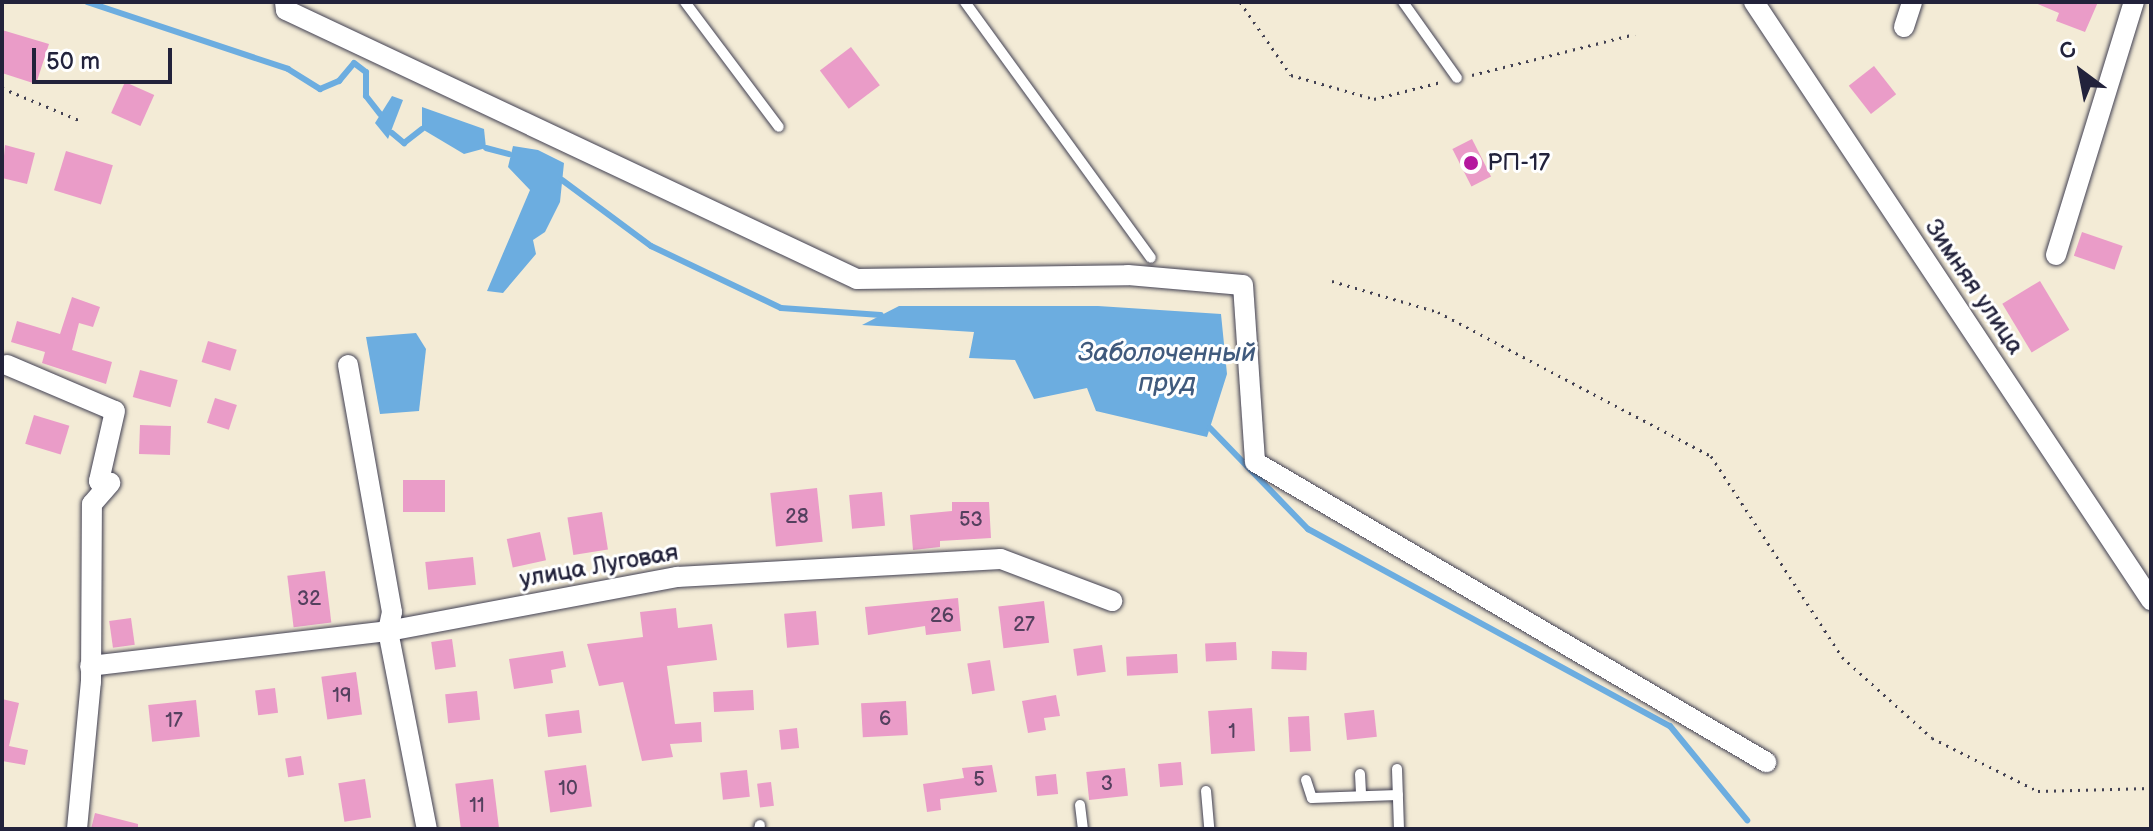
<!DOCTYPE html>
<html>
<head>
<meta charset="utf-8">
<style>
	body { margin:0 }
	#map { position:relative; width:2153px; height:831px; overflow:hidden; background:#f3ebd6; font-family:"Balsamiq Sans",sans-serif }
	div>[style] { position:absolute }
	.water>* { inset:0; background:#6cade0 }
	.stream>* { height:6px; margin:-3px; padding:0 3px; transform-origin:3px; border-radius:3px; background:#6cade0 }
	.building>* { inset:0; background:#ea9cc8; transform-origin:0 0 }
	.path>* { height:3px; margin-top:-1.5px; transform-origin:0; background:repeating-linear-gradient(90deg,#414052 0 2px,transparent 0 8px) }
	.roads { filter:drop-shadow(0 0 2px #414052) drop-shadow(0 0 2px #414052) }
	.lane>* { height:10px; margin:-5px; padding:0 5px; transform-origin:5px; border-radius:5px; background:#fff }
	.street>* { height:20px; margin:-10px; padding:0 10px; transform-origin:10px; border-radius:10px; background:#fff }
	.dots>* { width:22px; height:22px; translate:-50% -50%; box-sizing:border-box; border:4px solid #fff; border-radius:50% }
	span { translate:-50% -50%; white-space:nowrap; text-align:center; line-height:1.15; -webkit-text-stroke:6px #fff; paint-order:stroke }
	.number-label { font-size:20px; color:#54405e }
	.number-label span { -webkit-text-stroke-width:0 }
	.poi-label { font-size:24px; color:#22223b }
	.left { translate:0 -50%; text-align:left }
	.street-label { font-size:24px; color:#22223b }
	.water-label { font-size:26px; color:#405a7d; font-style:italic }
	.frame { position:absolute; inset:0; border:4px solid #22223b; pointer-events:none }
	.north { position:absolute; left:2041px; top:32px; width:80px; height:80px; -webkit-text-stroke:6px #fff; paint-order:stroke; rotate:328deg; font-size:22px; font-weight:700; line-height:32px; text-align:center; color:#22223b }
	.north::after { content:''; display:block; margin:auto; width:28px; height:36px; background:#22223b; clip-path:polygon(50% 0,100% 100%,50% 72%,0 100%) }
	.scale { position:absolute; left:32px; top:48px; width:140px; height:36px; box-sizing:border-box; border:4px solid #22223b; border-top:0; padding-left:10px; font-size:24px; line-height:28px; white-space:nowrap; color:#22223b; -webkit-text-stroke:6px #fff; paint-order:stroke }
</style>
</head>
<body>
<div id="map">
	<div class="water">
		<div style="clip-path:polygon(392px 96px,403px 100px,388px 139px,375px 123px)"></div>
		<div style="clip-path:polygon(422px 107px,484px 129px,486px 148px,464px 154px,422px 129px)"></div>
		<div style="clip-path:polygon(513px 146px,538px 150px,564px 163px,560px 202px,545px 232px,533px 240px,536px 254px,503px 293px,487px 291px,530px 190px,508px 167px)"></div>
		<div style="clip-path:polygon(899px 306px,1098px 306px,1221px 314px,1227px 374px,1207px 437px,1096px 411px,1087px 388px,1034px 399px,1015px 360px,969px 358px,974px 332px,862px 325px)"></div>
		<div style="clip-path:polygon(416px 333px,426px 349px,419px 411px,380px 414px,366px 337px)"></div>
	</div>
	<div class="stream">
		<div style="left:87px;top:2px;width:212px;rotate:18.4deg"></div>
		<div style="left:288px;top:69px;width:38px;rotate:32deg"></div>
		<div style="left:320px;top:89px;width:21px;rotate:-23deg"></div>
		<div style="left:339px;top:81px;width:23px;rotate:-50deg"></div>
		<div style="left:354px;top:63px;width:15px;rotate:37deg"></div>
		<div style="left:366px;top:72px;width:24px;rotate:90deg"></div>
		<div style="left:366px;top:96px;width:23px;rotate:52deg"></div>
		<div style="left:392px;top:133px;width:16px;rotate:40deg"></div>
		<div style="left:404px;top:143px;width:23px;rotate:-38deg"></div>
		<div style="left:486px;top:148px;width:24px;rotate:15deg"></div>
		<div style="left:562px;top:180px;width:111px;rotate:36.6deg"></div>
		<div style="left:651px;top:246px;width:144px;rotate:25.5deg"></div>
		<div style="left:781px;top:308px;width:100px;rotate:4deg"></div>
		<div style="left:1210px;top:428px;width:141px;rotate:45.9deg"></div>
		<div style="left:1308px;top:529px;width:412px;rotate:28.6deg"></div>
		<div style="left:1670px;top:726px;width:122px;rotate:50.7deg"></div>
	</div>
	<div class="building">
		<div style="clip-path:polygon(2033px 2px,2098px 2px,2085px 32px,2056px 21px,2059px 13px)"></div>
		<div style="clip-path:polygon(2px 30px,49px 44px,36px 84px,2px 73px)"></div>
		<div style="left:851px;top:47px;width:48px;height:39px;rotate:53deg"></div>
		<div style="left:1874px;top:66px;width:36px;height:32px;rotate:52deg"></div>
		<div style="left:125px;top:82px;width:32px;height:34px;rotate:24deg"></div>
		<div style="left:1472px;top:139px;width:42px;height:22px;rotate:63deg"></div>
		<div style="clip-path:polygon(5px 145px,35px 153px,27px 184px,2px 178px)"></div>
		<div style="left:66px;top:151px;width:49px;height:41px;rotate:17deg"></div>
		<div style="left:2082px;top:232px;width:43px;height:25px;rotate:19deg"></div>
		<div style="left:2040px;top:281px;width:57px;height:44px;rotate:59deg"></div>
		<div style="clip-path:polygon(72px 297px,100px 307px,93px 327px,79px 323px,72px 350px,112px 362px,106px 384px,42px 363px,45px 352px,11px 342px,17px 321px,60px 334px)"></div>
		<div style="left:208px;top:341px;width:30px;height:22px;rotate:17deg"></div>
		<div style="left:140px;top:370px;width:39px;height:28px;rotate:15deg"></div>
		<div style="left:215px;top:398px;width:23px;height:26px;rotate:18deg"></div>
		<div style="left:34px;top:415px;width:37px;height:30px;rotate:17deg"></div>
		<div style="left:140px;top:425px;width:31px;height:29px;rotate:2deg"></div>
		<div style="left:403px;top:480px;width:42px;height:32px"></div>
		<div style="left:817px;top:488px;width:54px;height:47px;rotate:84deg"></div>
		<div style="left:882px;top:492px;width:34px;height:33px;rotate:85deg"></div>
		<div style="clip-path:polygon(952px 502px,989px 502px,991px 538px,940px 541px,940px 547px,913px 550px,910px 515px,952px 511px)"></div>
		<div style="left:602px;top:512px;width:38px;height:35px;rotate:81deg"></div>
		<div style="left:540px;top:532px;width:29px;height:34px;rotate:78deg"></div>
		<div style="left:473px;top:557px;width:28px;height:48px;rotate:84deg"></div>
		<div style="left:325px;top:571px;width:52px;height:38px;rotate:83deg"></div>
		<div style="clip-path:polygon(958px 598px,961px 631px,926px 635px,925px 626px,868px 635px,865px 607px)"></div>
		<div style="left:1044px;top:601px;width:42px;height:46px;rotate:83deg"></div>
		<div style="clip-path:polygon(676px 608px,678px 628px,712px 624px,717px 660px,667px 666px,675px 724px,701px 722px,702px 742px,670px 744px,673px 757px,642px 761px,623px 682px,599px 686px,587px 644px,643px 637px,640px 612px)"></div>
		<div style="left:816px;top:611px;width:34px;height:32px;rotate:85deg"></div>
		<div style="left:131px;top:618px;width:27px;height:22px;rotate:82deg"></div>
		<div style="left:452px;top:639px;width:28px;height:21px;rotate:82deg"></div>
		<div style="left:1236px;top:642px;width:18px;height:31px;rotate:87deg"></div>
		<div style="left:1102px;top:645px;width:27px;height:29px;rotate:82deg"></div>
		<div style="clip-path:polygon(563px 651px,566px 667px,551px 670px,553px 683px,514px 689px,509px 659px)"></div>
		<div style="left:1272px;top:651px;width:35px;height:18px;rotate:2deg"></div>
		<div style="left:1177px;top:654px;width:19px;height:51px;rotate:87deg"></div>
		<div style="left:990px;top:660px;width:31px;height:23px;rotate:81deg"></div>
		<div style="left:356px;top:672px;width:43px;height:35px;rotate:82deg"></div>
		<div style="left:275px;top:688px;width:25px;height:20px;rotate:83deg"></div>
		<div style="left:753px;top:690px;width:20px;height:40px;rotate:87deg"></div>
		<div style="left:477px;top:691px;width:29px;height:32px;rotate:84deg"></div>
		<div style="clip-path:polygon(1056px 695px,1060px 716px,1044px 718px,1046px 730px,1028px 733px,1022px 701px)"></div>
		<div style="clip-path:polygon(2px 699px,19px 703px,9px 746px,28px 750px,25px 765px,2px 761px)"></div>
		<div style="left:196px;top:700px;width:37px;height:48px;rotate:84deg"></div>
		<div style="left:906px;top:701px;width:34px;height:45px;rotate:87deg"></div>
		<div style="left:1252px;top:708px;width:43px;height:44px;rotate:86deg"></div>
		<div style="left:579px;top:710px;width:23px;height:34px;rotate:83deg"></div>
		<div style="left:1374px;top:710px;width:27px;height:30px;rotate:84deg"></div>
		<div style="left:1309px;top:716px;width:35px;height:21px;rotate:87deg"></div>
		<div style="left:797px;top:728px;width:20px;height:18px;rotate:84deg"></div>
		<div style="left:301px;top:756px;width:19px;height:16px;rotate:81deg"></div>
		<div style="left:1181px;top:762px;width:23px;height:23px;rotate:85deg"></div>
		<div style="left:586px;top:765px;width:42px;height:42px;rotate:82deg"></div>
		<div style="clip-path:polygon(992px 765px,997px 792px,940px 799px,941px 810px,927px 812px,923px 784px,964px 778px,962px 768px)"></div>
		<div style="left:1125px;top:768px;width:28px;height:39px;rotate:84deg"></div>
		<div style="left:747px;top:770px;width:27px;height:27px;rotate:84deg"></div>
		<div style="left:1056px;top:774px;width:20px;height:21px;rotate:84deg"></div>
		<div style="left:365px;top:779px;width:39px;height:27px;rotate:81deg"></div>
		<div style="left:493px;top:779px;width:50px;height:38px;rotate:83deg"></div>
		<div style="left:771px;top:782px;width:24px;height:14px;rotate:83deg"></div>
		<div style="clip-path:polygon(95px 813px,138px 824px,138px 829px,91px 829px)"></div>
	</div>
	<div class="path">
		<div style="left:1240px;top:2px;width:89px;rotate:55.1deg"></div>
		<div style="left:1291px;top:75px;width:86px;rotate:16.1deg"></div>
		<div style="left:1374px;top:99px;width:69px;rotate:-14.2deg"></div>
		<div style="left:1472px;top:75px;width:168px;rotate:-14.1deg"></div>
		<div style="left:2px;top:88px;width:83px;rotate:22.6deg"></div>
		<div style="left:1332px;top:281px;width:110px;rotate:16.3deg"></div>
		<div style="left:1438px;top:312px;width:309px;rotate:27.8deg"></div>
		<div style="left:1711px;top:456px;width:240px;rotate:56.9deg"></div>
		<div style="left:1842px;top:657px;width:121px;rotate:42deg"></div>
		<div style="left:1932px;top:738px;width:119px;rotate:26.6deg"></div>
		<div style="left:2038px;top:791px;width:113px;rotate:-1.5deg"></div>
	</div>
	<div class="roads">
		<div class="lane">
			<div style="left:685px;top:2px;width:156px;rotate:53.1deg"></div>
			<div style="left:965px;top:2px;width:316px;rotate:54deg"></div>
			<div style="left:1403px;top:2px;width:93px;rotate:54.6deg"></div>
			<div style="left:1397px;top:769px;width:60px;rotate:88.1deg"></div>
			<div style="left:1360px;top:774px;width:22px;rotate:87deg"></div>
			<div style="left:1306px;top:780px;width:19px;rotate:72deg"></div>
			<div style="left:1312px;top:798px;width:86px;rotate:-2deg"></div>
			<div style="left:1206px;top:791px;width:38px;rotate:85deg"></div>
			<div style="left:1080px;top:805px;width:24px;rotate:83deg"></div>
			<div style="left:759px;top:829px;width:4px;rotate:-76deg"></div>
		</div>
		<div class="street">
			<div style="left:285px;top:2px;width:8px;rotate:83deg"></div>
			<div style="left:286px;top:10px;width:631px;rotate:25.23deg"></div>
			<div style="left:857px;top:279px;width:271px;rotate:-0.8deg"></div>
			<div style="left:1128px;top:275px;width:115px;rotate:5deg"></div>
			<div style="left:1243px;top:285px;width:177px;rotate:86.1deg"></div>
			<div style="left:1255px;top:462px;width:593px;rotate:30.42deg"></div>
			<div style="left:1754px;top:2px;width:718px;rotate:56.42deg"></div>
			<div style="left:1904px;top:27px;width:26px;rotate:-72deg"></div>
			<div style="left:2056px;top:255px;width:265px;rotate:-72.9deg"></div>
			<div style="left:7px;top:365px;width:117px;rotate:23.1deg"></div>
			<div style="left:115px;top:411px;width:72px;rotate:102.9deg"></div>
			<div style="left:99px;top:481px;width:10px;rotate:61deg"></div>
			<div style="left:348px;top:365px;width:251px;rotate:79.9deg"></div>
			<div style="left:392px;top:612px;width:19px;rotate:102deg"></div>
			<div style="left:388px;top:631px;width:202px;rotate:78.9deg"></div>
			<div style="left:90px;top:666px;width:300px;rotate:-6.7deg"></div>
			<div style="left:388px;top:631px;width:294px;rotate:-10.6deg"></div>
			<div style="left:677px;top:577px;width:324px;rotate:-3.2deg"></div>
			<div style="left:1001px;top:559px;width:119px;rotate:20.7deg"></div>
			<div style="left:77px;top:829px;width:148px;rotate:-84.6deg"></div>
			<div style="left:91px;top:682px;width:178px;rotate:-89.7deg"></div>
			<div style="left:92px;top:504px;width:28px;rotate:-49deg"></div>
		</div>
	</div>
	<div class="dots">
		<div style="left:1471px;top:163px;background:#b5179e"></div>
	</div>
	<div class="number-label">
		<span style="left:797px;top:517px">28</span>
		<span style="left:971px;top:520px">53</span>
		<span style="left:309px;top:599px">32</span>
		<span style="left:942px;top:616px">26</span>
		<span style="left:1024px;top:625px">27</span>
		<span style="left:342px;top:696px">19</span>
		<span style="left:885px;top:719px">6</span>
		<span style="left:174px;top:721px">17</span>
		<span style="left:1232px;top:732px">1</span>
		<span style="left:979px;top:780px">5</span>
		<span style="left:1107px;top:784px">3</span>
		<span style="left:568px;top:789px">10</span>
		<span style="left:477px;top:806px">11</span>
	</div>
	<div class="poi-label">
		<span class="left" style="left:1487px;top:163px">РП-17</span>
	</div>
	<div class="street-label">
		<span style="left:1974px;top:287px;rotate:56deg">Зимняя улица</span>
		<span style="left:599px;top:566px;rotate:-10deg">улица Луговая</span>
	</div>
	<div class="water-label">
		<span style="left:1167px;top:369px">Заболоченный<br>пруд</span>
	</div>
	<div class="frame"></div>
	<div class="north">С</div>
	<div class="scale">50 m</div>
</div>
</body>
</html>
